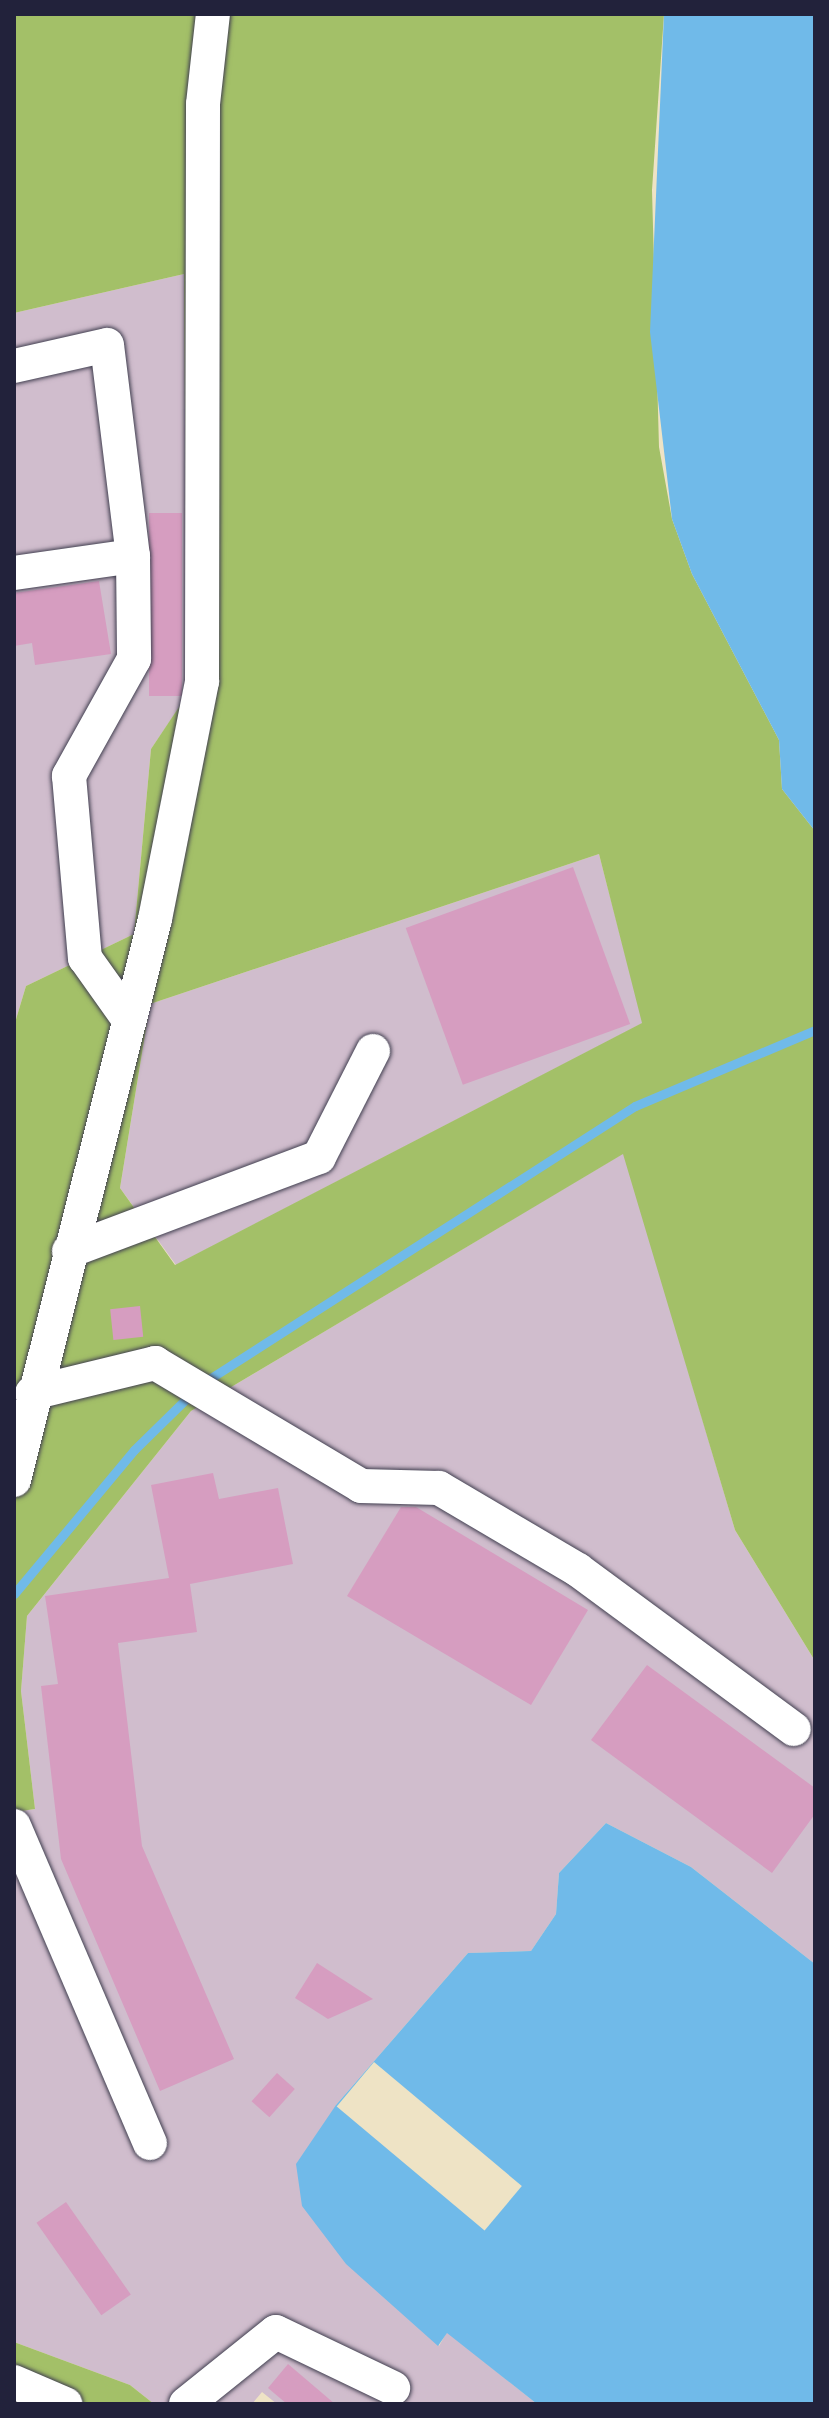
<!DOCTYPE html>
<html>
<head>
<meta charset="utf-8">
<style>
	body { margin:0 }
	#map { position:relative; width:829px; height:2418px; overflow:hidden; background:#eee3c5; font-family:Vollkorn,serif }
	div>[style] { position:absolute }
	.industrial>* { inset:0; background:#d0bdcd }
	.green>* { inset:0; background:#a3c068 }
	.water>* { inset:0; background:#70bae9 }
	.pier>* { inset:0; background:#eee3c5; transform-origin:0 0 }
	.stream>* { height:9px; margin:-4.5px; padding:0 4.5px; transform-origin:4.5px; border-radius:4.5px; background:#70bae9 }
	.building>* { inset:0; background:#d69dc0; transform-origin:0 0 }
	.roads { filter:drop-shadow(0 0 2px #413f50) drop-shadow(0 0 2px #413f50) }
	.minor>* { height:34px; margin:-17px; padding:0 17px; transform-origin:17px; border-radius:17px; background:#fff }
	span { translate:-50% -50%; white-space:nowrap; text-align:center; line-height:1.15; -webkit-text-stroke:6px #fff; paint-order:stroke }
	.frame { position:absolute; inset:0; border:16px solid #22223b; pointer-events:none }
</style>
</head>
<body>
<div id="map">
	<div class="industrial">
		<div style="clip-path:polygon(184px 274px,187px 696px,151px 749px,134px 934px,26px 986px,14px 1026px,14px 313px)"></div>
		<div style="clip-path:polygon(599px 854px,643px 1023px,176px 1265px,120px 1188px,150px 1004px)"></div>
		<div style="clip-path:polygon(624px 1153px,735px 1530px,815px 1661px,815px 1964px,691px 1867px,606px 1823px,559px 1873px,556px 1914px,531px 1951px,468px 1953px,336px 2105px,439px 2346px,447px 2332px,537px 2404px,277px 2404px,262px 2392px,252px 2404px,154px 2404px,130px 2385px,14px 2342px,14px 1812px,35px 1809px,21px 1691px,27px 1616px,191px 1411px)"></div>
	</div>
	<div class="green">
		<div style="clip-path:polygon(evenodd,14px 14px,664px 14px,652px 190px,659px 447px,672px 519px,692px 574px,779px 740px,782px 789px,815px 831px,815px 1661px,735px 1530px,623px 1154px,191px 1411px,27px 1616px,21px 1691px,35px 1809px,14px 1812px,14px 1026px,26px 986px,134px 934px,151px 749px,187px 695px,184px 274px,14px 313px,14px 14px,599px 854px,642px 1023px,175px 1265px,120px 1188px,150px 1004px,599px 854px)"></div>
		<div style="clip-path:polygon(14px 2342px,130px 2385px,154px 2404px,14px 2404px)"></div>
	</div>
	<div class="water">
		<div style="clip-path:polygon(664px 14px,815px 14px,815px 831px,782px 789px,779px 740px,692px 574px,672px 519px,650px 332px)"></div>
		<div style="clip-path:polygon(606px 1823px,691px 1867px,815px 1964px,815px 2404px,537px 2404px,447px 2333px,438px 2346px,346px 2264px,302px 2206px,296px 2164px,336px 2105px,468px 1953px,531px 1951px,556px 1914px,559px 1873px)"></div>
	</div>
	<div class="pier">
		<div style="left:374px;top:2062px;width:193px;height:58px;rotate:40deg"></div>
	</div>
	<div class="stream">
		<div style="left:203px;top:1383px;width:513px;rotate:-32.67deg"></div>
		<div style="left:635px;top:1106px;width:195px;rotate:-22.9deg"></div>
		<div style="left:14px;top:1594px;width:187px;rotate:-50.2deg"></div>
		<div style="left:134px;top:1450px;width:81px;rotate:-44.5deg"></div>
	</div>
	<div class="building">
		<div style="left:149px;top:513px;width:33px;height:183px"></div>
		<div style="clip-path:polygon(99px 581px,111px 654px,35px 665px,32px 643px,14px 646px,14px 593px)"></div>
		<div style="left:573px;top:867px;width:167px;height:178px;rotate:70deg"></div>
		<div style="left:140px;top:1306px;width:31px;height:30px;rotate:84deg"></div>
		<div style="clip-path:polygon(213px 1473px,219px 1499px,278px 1488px,293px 1564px,190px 1584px,197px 1632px,118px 1643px,142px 1846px,234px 2059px,160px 2091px,61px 1859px,41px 1686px,58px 1684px,45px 1596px,169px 1578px,151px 1485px)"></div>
		<div style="clip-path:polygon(401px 1507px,416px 1507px,588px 1610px,531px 1705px,347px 1596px)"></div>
		<div style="clip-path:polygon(647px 1665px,815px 1788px,815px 1814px,772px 1873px,591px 1740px)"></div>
		<div style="clip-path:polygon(317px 1963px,373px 1999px,328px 2019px,295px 1998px)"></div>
		<div style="left:277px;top:2073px;width:24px;height:38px;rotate:42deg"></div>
		<div style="left:66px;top:2202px;width:113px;height:36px;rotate:55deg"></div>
		<div style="clip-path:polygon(288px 2364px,335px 2404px,287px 2404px,268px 2388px)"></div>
	</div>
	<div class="roads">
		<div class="minor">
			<div style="left:14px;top:366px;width:95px;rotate:-12.7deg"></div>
			<div style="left:107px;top:345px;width:213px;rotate:83deg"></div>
			<div style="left:133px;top:556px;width:103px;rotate:89.4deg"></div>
			<div style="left:134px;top:659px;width:134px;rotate:119.1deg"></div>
			<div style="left:69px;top:776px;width:183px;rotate:85deg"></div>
			<div style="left:85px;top:958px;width:76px;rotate:54.6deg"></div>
			<div style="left:14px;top:573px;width:120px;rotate:-8.1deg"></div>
			<div style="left:69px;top:1251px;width:267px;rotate:-20.6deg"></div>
			<div style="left:319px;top:1157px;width:119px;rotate:-63deg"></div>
			<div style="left:32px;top:1393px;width:127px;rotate:-13.7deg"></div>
			<div style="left:155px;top:1363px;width:240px;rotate:30.8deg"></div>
			<div style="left:361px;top:1486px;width:78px;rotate:1.5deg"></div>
			<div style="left:439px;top:1488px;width:161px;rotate:30.5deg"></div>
			<div style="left:578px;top:1570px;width:268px;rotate:36.4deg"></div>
			<div style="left:14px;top:1480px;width:578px;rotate:-75.89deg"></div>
			<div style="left:155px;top:919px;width:242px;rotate:-78.8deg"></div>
			<div style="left:202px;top:682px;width:578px;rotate:-89.9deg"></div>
			<div style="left:203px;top:104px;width:91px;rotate:-83.7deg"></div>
			<div style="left:14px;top:1826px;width:345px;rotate:66.8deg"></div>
			<div style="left:14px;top:2382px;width:56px;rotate:23.3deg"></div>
			<div style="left:186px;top:2404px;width:115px;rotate:-38.7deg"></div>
			<div style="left:276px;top:2332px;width:130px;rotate:25.6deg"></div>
		</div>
	</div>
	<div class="frame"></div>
</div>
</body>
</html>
